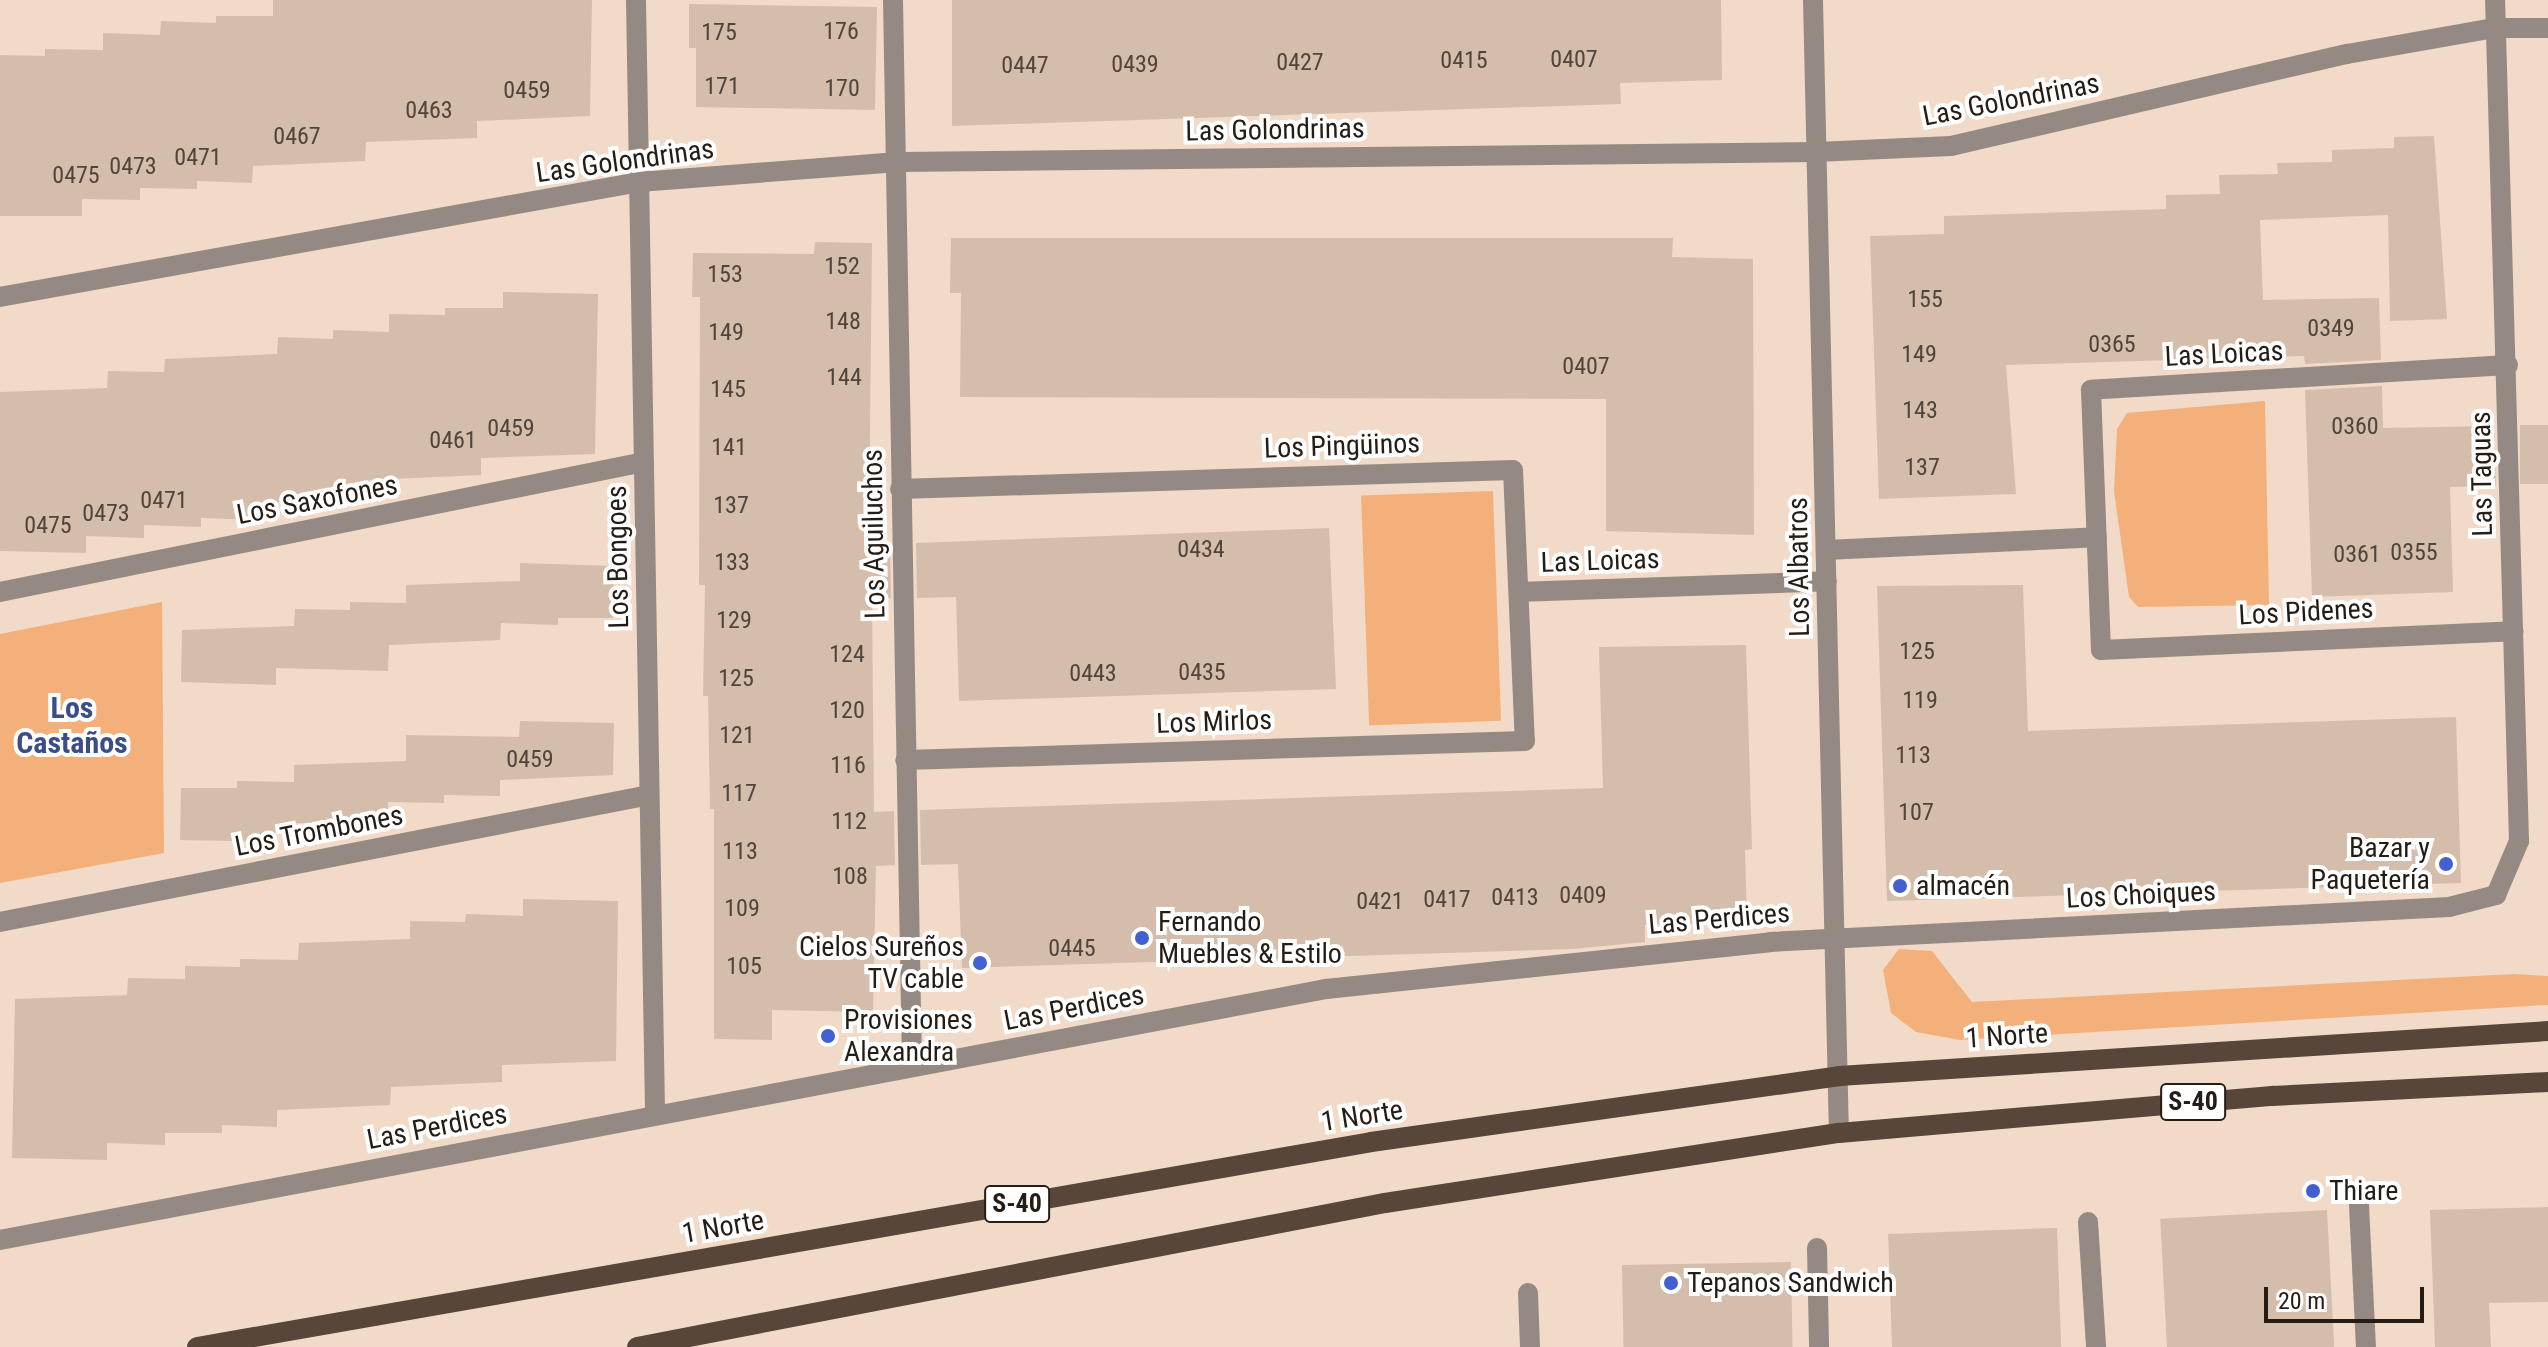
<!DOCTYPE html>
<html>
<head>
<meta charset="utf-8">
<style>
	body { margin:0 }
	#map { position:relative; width:2548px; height:1347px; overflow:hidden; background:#f2dac8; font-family:"Roboto Condensed",sans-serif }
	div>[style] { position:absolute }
	.green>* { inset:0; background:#f3b07b; transform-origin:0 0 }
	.building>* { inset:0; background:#d5bdab; transform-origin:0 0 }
	.minor>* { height:20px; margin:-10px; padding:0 10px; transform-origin:10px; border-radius:10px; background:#958a83 }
	.major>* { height:20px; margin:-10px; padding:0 10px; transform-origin:10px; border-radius:10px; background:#574639 }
	.dots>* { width:22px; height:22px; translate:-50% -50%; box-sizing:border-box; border:4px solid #fff; border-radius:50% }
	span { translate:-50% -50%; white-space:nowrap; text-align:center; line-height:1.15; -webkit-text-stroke:8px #fff; paint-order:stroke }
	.number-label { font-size:24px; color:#51443a }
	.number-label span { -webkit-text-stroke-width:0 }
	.shield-label span { padding:2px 6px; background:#fff; border:2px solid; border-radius:6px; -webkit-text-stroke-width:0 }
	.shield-label { font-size:26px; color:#251c15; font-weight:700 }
	.street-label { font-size:28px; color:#251c15 }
	.poi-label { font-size:28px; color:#251c15 }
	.right { translate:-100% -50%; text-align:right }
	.left { translate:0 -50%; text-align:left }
	.neighbourhood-label { font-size:30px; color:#3a4d88; font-weight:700 }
	.scale { position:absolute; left:2264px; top:1287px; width:160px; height:36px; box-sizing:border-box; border:4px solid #251c15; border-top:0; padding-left:10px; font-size:24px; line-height:28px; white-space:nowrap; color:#251c15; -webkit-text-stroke:6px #fff; paint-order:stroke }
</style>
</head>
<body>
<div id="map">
	<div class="green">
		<div style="clip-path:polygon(2265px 401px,2269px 605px,2138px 607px,2129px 597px,2114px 491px,2117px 429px,2127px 413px)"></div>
		<div style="left:1493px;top:491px;width:230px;height:132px;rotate:88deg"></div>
		<div style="clip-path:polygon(162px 602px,164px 853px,0 883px,0 634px)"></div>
		<div style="clip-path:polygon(1899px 949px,1932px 951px,1972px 1002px,2514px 974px,2548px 976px,2548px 1005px,1960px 1040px,1916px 1032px,1891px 1013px,1883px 970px)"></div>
	</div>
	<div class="building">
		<div style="clip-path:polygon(273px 0,592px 0,590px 116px,477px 121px,477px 138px,366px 142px,365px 161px,253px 166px,252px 183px,197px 181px,197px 189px,140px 188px,140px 200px,82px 199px,82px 216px,0 216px,0 55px,45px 56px,45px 49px,103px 50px,103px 33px,160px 35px,161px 21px,216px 23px,216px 16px,273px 16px)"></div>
		<div style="clip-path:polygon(952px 0,1721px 0,1722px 80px,1620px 83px,1621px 104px,952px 126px)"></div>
		<div style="clip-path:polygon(689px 4px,877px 7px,875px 110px,696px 107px,696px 48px,689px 48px)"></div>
		<div style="clip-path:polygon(2434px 136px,2447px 319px,2390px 321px,2388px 215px,2260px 220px,2263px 300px,2379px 298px,2381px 360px,2305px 364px,2304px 356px,2006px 365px,2016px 494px,1879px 499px,1870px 236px,1944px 234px,1944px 216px,2166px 209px,2166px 195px,2220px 194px,2219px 175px,2278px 174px,2277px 163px,2332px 162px,2332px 150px,2394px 148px,2394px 137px)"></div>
		<div style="clip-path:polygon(951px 238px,1673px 238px,1672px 257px,1753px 259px,1754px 535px,1606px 531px,1606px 399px,960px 397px,961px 293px,950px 293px)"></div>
		<div style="clip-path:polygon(815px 242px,872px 243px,869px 527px,871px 544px,890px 543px,891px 598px,872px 599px,874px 812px,894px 811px,895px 865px,876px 866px,873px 1012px,772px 1010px,772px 1040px,714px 1039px,714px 809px,710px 809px,708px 696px,703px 696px,705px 585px,699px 585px,700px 297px,692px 297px,693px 253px,814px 254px)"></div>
		<div style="clip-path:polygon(503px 292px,598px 294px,595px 454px,481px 458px,481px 475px,370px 480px,369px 498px,257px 503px,257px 520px,201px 518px,201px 527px,144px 525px,144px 538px,86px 536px,86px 553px,0 551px,0 392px,107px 388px,108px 371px,164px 372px,165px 359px,277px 354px,278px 337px,333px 339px,333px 330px,389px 332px,389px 314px,445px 315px,445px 308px,503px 308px)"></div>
		<div style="clip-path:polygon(2382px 386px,2383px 428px,2494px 426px,2496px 486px,2450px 487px,2453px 592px,2312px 597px,2305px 390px)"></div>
		<div style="left:2548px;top:425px;width:59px;height:28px;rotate:90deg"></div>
		<div style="clip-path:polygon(1329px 528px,1336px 689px,959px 701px,956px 597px,917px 598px,916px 543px)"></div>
		<div style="clip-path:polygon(520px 563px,614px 566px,613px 618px,558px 618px,558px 625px,501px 623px,500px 640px,389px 645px,388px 671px,276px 668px,276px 685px,181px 682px,182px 630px,294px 626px,295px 609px,350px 610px,350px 602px,406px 603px,406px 585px,520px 581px)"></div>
		<div style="clip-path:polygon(2023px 585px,2028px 731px,2456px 717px,2461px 883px,1887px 901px,1877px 586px)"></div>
		<div style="clip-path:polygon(1746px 645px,1752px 849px,1745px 850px,1747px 922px,1645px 925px,1645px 942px,1573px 949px,962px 968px,958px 864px,921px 865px,920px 810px,1603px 788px,1599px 647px)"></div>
		<div style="clip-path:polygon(520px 721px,614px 723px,613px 775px,500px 780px,500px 796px,444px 795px,444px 803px,388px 802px,388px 820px,276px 824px,275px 842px,180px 840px,181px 788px,237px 788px,237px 781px,294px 782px,294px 765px,406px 761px,406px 735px,519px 737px)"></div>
		<div style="clip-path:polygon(523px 899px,618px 901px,616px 1061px,502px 1065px,502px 1082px,391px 1087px,390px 1105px,277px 1110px,277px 1127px,222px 1125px,222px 1133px,165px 1133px,165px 1145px,107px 1143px,107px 1160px,12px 1158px,15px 999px,127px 995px,128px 978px,185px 979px,185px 966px,240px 967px,240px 959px,298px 960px,299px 943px,410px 939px,410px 921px,465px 922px,466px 914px,523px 916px)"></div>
		<div style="clip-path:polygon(2548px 1207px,2548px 1302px,2489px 1303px,2491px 1347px,2435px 1347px,2430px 1210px)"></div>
		<div style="left:2327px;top:1210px;width:137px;height:167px;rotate:87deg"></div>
		<div style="left:2057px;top:1228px;width:119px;height:169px;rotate:88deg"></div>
		<div style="left:1791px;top:1262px;width:85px;height:169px;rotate:89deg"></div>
	</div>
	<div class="minor">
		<div style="left:636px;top:0;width:1113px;rotate:89.02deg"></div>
		<div style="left:893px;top:0;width:1066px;rotate:88.98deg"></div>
		<div style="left:1813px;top:0;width:1133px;rotate:88.69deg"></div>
		<div style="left:0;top:297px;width:649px;rotate:-10.2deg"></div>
		<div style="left:639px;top:182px;width:260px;rotate:-4.4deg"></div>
		<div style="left:898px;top:162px;width:918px;rotate:-0.62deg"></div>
		<div style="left:1816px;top:152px;width:135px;rotate:-2.5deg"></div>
		<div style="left:1951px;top:146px;width:407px;rotate:-13.1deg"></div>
		<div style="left:2347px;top:54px;width:150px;rotate:-10deg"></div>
		<div style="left:2495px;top:28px;width:53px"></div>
		<div style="left:2508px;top:365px;width:418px;rotate:176.6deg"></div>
		<div style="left:2091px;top:390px;width:260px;rotate:87.8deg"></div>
		<div style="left:2101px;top:650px;width:413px;rotate:-2.6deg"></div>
		<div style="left:900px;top:489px;width:613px;rotate:-1.78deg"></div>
		<div style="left:1513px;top:470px;width:271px;rotate:87.5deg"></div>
		<div style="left:1525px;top:741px;width:620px;rotate:178.24deg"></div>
		<div style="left:1826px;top:550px;width:271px;rotate:-2.7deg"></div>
		<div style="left:0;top:592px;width:657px;rotate:-11.41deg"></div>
		<div style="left:1519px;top:592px;width:308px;rotate:-2deg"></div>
		<div style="left:0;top:922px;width:661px;rotate:-11.07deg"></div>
		<div style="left:2359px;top:1205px;width:142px;rotate:87.2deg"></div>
		<div style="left:2088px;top:1222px;width:125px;rotate:86.3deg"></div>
		<div style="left:0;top:1240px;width:1350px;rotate:-10.72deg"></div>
		<div style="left:1326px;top:989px;width:446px;rotate:-6deg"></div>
		<div style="left:1770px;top:942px;width:680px;rotate:-2.95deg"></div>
		<div style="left:2449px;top:907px;width:49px;rotate:-14.3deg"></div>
		<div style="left:2496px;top:895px;width:59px;rotate:-66.9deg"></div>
		<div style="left:2519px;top:841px;width:841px;rotate:-91.63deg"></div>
		<div style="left:1817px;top:1248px;width:99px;rotate:88.8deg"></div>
		<div style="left:1528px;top:1293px;width:54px;rotate:87.9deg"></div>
	</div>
	<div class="major">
		<div style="left:197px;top:1347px;width:1192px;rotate:-9.9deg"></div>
		<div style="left:1371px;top:1142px;width:473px;rotate:-8deg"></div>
		<div style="left:1839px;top:1076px;width:710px;rotate:-3.63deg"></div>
		<div style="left:637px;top:1347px;width:762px;rotate:-10.9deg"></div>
		<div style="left:1385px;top:1203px;width:459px;rotate:-8.8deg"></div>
		<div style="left:1839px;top:1133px;width:435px;rotate:-4.9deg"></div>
		<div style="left:2272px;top:1096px;width:276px;rotate:-2.9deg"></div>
	</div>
	<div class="dots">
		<div style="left:2446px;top:864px;background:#4360d3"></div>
		<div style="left:1900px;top:886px;background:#4360d3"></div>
		<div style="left:1142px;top:938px;background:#4360d3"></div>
		<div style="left:980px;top:963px;background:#4360d3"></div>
		<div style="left:828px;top:1036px;background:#4360d3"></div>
		<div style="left:2313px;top:1191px;background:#4360d3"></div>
		<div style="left:1671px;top:1283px;background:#4360d3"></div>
	</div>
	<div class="number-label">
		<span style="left:841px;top:32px">176</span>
		<span style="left:719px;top:33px">175</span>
		<span style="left:1574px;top:60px">0407</span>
		<span style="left:1464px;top:61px">0415</span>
		<span style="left:1300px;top:63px">0427</span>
		<span style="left:1135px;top:65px">0439</span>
		<span style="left:1025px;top:66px">0447</span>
		<span style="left:722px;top:87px">171</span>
		<span style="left:842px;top:89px">170</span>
		<span style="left:527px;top:91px">0459</span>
		<span style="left:429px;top:111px">0463</span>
		<span style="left:297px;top:137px">0467</span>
		<span style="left:198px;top:158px">0471</span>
		<span style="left:133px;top:167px">0473</span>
		<span style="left:76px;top:176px">0475</span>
		<span style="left:842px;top:267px">152</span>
		<span style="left:725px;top:275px">153</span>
		<span style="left:1925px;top:300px">155</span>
		<span style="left:843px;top:322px">148</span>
		<span style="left:2331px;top:329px">0349</span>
		<span style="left:726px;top:333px">149</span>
		<span style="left:2112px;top:345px">0365</span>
		<span style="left:1919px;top:355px">149</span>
		<span style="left:1586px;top:367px">0407</span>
		<span style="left:844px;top:378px">144</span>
		<span style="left:728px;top:390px">145</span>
		<span style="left:1920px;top:411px">143</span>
		<span style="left:2355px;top:427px">0360</span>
		<span style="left:511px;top:429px">0459</span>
		<span style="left:453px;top:441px">0461</span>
		<span style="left:729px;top:448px">141</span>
		<span style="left:1922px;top:468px">137</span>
		<span style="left:164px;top:501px">0471</span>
		<span style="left:731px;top:506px">137</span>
		<span style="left:106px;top:514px">0473</span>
		<span style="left:48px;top:526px">0475</span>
		<span style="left:1201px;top:550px">0434</span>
		<span style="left:2414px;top:553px">0355</span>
		<span style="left:2357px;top:555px">0361</span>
		<span style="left:732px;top:563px">133</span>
		<span style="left:734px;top:621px">129</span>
		<span style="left:1917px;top:652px">125</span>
		<span style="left:847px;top:655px">124</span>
		<span style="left:1202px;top:673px">0435</span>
		<span style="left:1093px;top:674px">0443</span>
		<span style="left:736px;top:679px">125</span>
		<span style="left:1920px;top:701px">119</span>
		<span style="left:847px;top:711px">120</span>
		<span style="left:737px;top:736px">121</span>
		<span style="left:1913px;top:756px">113</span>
		<span style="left:530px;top:760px">0459</span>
		<span style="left:848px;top:766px">116</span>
		<span style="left:739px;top:794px">117</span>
		<span style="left:1916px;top:813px">107</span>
		<span style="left:849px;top:822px">112</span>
		<span style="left:740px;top:852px">113</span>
		<span style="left:850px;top:877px">108</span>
		<span style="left:1583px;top:896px">0409</span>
		<span style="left:1515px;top:898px">0413</span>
		<span style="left:1447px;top:900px">0417</span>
		<span style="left:1380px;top:902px">0421</span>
		<span style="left:742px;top:909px">109</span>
		<span style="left:1072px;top:949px">0445</span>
		<span style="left:744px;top:967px">105</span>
	</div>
	<div class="shield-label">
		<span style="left:2193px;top:1102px">S-40</span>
		<span style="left:1017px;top:1204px">S-40</span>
	</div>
	<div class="street-label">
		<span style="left:2011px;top:100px;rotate:-11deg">Las Golondrinas</span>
		<span style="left:1275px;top:130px;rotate:-1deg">Las Golondrinas</span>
		<span style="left:625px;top:161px;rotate:-8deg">Las Golondrinas</span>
		<span style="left:2224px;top:354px;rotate:-3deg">Las Loicas</span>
		<span style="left:1342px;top:446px;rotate:-2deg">Los Pingüinos</span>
		<span style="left:2482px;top:474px;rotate:-91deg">Las Taguas</span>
		<span style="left:317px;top:500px;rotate:-11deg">Los Saxofones</span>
		<span style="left:874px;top:534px;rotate:-91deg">Los Aguiluchos</span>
		<span style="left:618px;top:557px;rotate:-91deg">Los Bongoes</span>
		<span style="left:1600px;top:561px;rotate:-2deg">Las Loicas</span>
		<span style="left:1799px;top:567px;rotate:-91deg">Los Albatros</span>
		<span style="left:2306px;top:612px;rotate:-3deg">Los Pidenes</span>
		<span style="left:1214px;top:722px;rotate:-2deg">Los Mirlos</span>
		<span style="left:319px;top:831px;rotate:-11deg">Los Trombones</span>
		<span style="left:2141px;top:895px;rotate:-3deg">Los Choiques</span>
		<span style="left:1719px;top:919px;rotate:-5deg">Las Perdices</span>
		<span style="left:1074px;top:1008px;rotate:-11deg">Las Perdices</span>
		<span style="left:2007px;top:1036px;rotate:-4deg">1 Norte</span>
		<span style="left:1362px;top:1116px;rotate:-9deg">1 Norte</span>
		<span style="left:437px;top:1127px;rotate:-11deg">Las Perdices</span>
		<span style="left:723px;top:1227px;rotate:-10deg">1 Norte</span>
	</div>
	<div class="poi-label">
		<span class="right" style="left:2430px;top:864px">Bazar y<br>Paquetería</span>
		<span class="left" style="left:1916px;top:886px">almacén</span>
		<span class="left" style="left:1158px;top:938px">Fernando<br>Muebles &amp; Estilo</span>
		<span class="right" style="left:964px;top:963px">Cielos Sureños<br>TV cable</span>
		<span class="left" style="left:844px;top:1036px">Provisiones<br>Alexandra</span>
		<span class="left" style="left:2329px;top:1191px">Thiare</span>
		<span class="left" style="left:1687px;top:1283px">Tepanos Sandwich</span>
	</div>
	<div class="neighbourhood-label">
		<span style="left:72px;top:725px">Los<br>Castaños</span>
	</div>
	<div class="scale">20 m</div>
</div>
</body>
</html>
